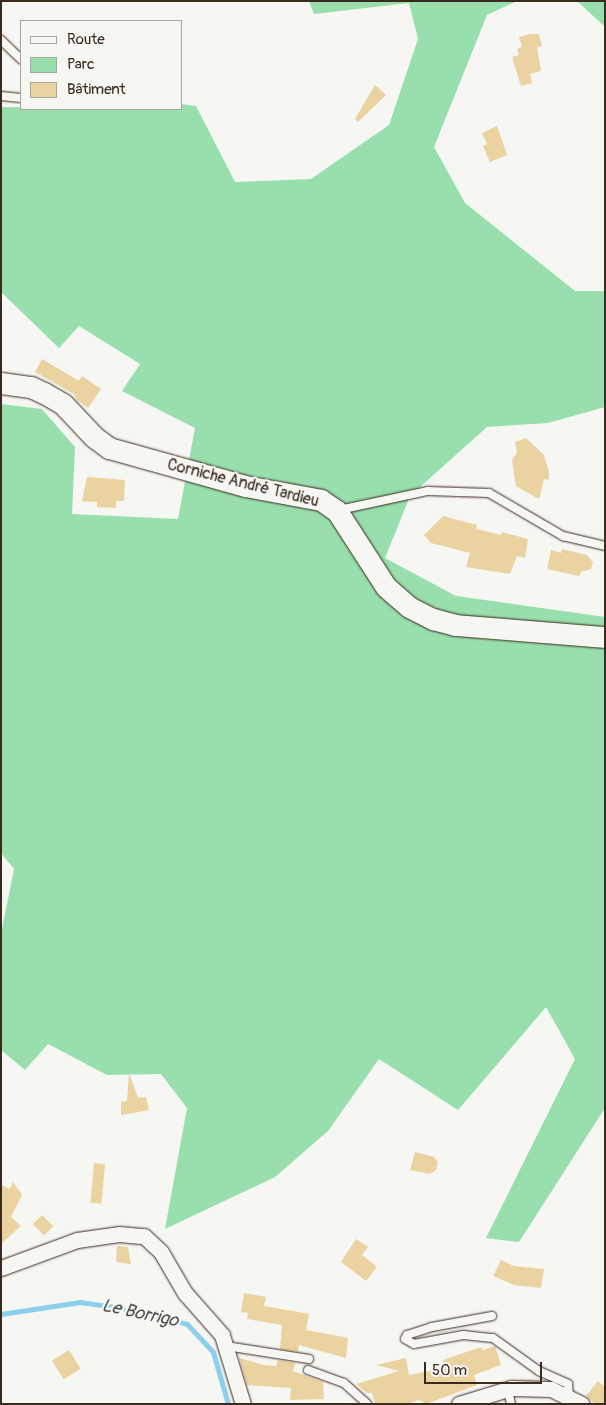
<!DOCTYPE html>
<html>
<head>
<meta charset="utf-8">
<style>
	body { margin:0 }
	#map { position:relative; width:606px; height:1405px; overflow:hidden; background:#f6f6f2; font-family:Pangolin,sans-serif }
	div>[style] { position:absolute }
	.green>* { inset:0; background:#98dfad }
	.stream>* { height:5px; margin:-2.5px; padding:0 2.5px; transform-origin:2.5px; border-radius:2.5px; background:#8ccfed }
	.building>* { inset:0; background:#ebd2a1; transform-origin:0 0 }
	.roads { filter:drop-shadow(0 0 1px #3b2a1e) drop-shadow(0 0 1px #3b2a1e) }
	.lane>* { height:8px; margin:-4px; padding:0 4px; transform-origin:4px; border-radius:4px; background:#f6f6f2 }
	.street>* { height:15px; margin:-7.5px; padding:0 7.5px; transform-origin:7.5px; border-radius:7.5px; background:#f6f6f2 }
	.secondary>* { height:21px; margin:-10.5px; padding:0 10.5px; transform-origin:10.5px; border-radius:10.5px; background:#f6f6f2 }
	span { translate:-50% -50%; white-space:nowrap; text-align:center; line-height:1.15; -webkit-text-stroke:4.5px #f6f6f2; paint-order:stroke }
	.street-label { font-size:16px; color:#3b2a1e }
	.water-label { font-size:18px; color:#4f5352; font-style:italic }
	.frame { position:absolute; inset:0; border:2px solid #3b2a1e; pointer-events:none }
	.legend { position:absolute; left:20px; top:20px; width:162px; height:90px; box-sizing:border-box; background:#f6f6f2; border:1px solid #aba49d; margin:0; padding:6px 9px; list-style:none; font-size:15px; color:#3b2a1e }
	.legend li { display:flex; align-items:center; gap:10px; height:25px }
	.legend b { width:25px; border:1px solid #aba49d }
	.scale { position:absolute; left:424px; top:1362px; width:118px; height:22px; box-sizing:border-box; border:2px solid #3b2a1e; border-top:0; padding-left:6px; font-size:15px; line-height:18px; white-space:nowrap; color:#3b2a1e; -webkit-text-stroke:4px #f6f6f2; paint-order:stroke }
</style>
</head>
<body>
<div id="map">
	<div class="green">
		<div style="clip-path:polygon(309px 1px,517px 1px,487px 15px,434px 147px,465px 203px,575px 291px,605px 291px,605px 407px,548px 423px,487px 427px,410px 496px,385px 558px,456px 596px,605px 617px,605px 1108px,519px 1242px,486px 1238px,575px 1059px,546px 1007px,458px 1110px,379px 1059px,328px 1131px,275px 1177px,165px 1229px,187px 1108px,161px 1074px,107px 1075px,48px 1044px,25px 1070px,1px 1050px,1px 934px,14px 869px,1px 853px,1px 404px,42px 409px,75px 447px,72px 514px,178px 519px,195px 428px,122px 391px,140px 364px,79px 326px,59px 348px,1px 292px,1px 107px,181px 109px,181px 104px,196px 106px,235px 182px,311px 179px,389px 125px,418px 39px,409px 3px,314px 14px)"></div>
		<div style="clip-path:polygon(577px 1px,605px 1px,604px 26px)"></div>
	</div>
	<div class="stream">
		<div style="left:1px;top:1314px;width:80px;rotate:-8.6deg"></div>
		<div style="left:80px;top:1302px;width:56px;rotate:8.3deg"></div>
		<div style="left:135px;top:1310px;width:54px;rotate:15.1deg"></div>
		<div style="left:187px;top:1324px;width:38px;rotate:47deg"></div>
		<div style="left:213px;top:1352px;width:54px;rotate:73.9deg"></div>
	</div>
	<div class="building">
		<div style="clip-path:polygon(530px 34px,539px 34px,542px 46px,537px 47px,541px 71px,530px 74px,532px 83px,521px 86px,512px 57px,519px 55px,517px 49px,522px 47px,519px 37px)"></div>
		<div style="clip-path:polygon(375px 85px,386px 95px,358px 122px,355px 119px)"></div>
		<div style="clip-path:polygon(497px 126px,507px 155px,490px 162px,483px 146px,487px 144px,482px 133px)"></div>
		<div style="clip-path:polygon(42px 359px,79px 381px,82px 376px,101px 389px,88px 408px,77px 400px,74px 394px,35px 372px)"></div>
		<div style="clip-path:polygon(526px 438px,544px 455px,549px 472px,549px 480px,544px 479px,539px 499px,516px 486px,512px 460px,517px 452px,515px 442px)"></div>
		<div style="clip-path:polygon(87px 477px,125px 480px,124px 501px,116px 501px,116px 508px,97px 507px,97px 502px,82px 501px)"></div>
		<div style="clip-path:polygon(443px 516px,477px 525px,476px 529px,501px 535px,502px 532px,528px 539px,525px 558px,517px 556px,510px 574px,466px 567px,470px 553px,431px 543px,424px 535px)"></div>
		<div style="clip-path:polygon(562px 549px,587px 555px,593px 562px,591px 569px,581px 572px,579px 576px,547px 569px,551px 550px,561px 553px)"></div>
		<div style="clip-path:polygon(129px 1073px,138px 1098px,146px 1097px,149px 1110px,121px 1115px,121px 1102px,127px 1101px)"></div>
		<div style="clip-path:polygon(415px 1152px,434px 1157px,438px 1162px,436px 1170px,430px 1174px,410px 1170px)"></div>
		<div style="left:94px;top:1163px;width:11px;height:40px;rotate:5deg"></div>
		<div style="clip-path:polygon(13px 1182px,22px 1195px,11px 1217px,21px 1226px,1px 1244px,1px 1185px,10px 1189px)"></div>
		<div style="left:42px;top:1215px;width:16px;height:13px;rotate:45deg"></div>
		<div style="clip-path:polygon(356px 1239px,368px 1247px,362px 1255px,377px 1267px,366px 1281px,341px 1262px)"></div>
		<div style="clip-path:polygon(117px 1246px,128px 1247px,131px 1264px,116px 1262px)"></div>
		<div style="clip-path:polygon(501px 1260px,514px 1266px,544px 1269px,541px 1288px,514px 1285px,493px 1276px)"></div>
		<div style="clip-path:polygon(244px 1293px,266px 1297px,264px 1306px,309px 1314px,306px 1330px,348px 1338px,346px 1358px,299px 1345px,298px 1352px,280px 1349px,282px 1325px,247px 1319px,248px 1313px,241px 1312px)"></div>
		<div style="clip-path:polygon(495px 1346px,501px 1365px,474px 1375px,477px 1385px,426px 1404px,419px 1400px,407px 1404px,375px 1404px,372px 1393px,367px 1393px,356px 1384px,399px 1371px,376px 1365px,406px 1358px,409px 1375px,445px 1368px,443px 1360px,481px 1347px,483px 1350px)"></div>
		<div style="left:69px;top:1350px;width:22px;height:20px;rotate:58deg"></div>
		<div style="clip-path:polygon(239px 1358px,264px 1365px,276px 1366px,278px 1360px,295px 1363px,293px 1371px,323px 1382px,324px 1399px,290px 1400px,291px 1388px,247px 1385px)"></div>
		<div style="clip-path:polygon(598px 1381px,605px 1387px,605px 1404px,595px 1404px,586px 1396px)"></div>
	</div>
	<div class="roads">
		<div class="lane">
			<div style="left:1px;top:40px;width:28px;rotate:44deg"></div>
			<div style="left:1px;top:96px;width:20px;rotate:6deg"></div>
			<div style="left:339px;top:510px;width:91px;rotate:-12.1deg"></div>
			<div style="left:428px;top:491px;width:61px;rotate:1.9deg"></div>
			<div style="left:489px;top:493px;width:86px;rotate:30.2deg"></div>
			<div style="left:563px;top:536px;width:43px;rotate:13.4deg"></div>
			<div style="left:492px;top:1316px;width:61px;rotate:169.6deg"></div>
			<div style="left:432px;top:1327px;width:26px;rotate:162deg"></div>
			<div style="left:407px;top:1335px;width:4px;rotate:117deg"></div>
			<div style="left:405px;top:1339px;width:10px;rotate:29deg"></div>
			<div style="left:414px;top:1344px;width:50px;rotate:-10.4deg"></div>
			<div style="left:463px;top:1335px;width:30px;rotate:6deg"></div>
			<div style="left:493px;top:1338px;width:57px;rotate:35.7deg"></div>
			<div style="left:539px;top:1371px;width:32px;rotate:24deg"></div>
			<div style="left:568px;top:1384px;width:12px;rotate:85deg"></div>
			<div style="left:226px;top:1346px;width:84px;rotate:8.9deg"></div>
			<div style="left:308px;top:1370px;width:38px;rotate:20deg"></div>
			<div style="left:344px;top:1383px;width:31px;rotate:42deg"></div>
			<div style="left:508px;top:1389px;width:15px;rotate:79deg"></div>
		</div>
		<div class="street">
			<div style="left:1px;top:1268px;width:81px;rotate:-20.2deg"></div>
			<div style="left:77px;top:1240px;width:42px;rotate:-8.1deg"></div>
			<div style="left:119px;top:1234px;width:25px;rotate:5deg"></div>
			<div style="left:144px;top:1236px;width:23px;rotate:43deg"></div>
			<div style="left:161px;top:1252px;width:48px;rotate:59.7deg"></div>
			<div style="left:185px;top:1293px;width:56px;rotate:48.6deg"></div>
			<div style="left:222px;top:1335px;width:72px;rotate:73.1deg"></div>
			<div style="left:459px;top:1404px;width:54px;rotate:-17.1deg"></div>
			<div style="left:511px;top:1388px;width:40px;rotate:1.4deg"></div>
			<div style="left:551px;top:1389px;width:34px;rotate:26deg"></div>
		</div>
		<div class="secondary">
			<div style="left:1px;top:383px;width:30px;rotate:8deg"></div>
			<div style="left:31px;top:387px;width:14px;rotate:25deg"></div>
			<div style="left:44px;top:393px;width:22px;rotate:30deg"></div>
			<div style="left:63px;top:404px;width:45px;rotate:46.8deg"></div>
			<div style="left:94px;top:437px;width:19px;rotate:36deg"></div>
			<div style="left:109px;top:448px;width:141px;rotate:15.6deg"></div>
			<div style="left:245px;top:486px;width:77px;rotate:10.4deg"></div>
			<div style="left:321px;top:500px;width:19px;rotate:35deg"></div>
			<div style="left:337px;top:511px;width:90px;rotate:57.2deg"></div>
			<div style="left:386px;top:587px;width:30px;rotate:41deg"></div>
			<div style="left:409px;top:607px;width:27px;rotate:27deg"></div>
			<div style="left:433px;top:619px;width:23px;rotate:15deg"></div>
			<div style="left:455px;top:625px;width:150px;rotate:4.6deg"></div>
		</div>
	</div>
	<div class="street-label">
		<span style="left:243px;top:483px;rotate:14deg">Corniche André Tardieu</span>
	</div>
	<div class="water-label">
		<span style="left:140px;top:1314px;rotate:12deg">Le Borrigo</span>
	</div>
	<div class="frame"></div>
	<ul class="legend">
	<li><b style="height:6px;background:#f6f6f2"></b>Route</li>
	<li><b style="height:14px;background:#98dfad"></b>Parc</li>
	<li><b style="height:14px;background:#ebd2a1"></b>Bâtiment</li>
	</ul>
	<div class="scale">50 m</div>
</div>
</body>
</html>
